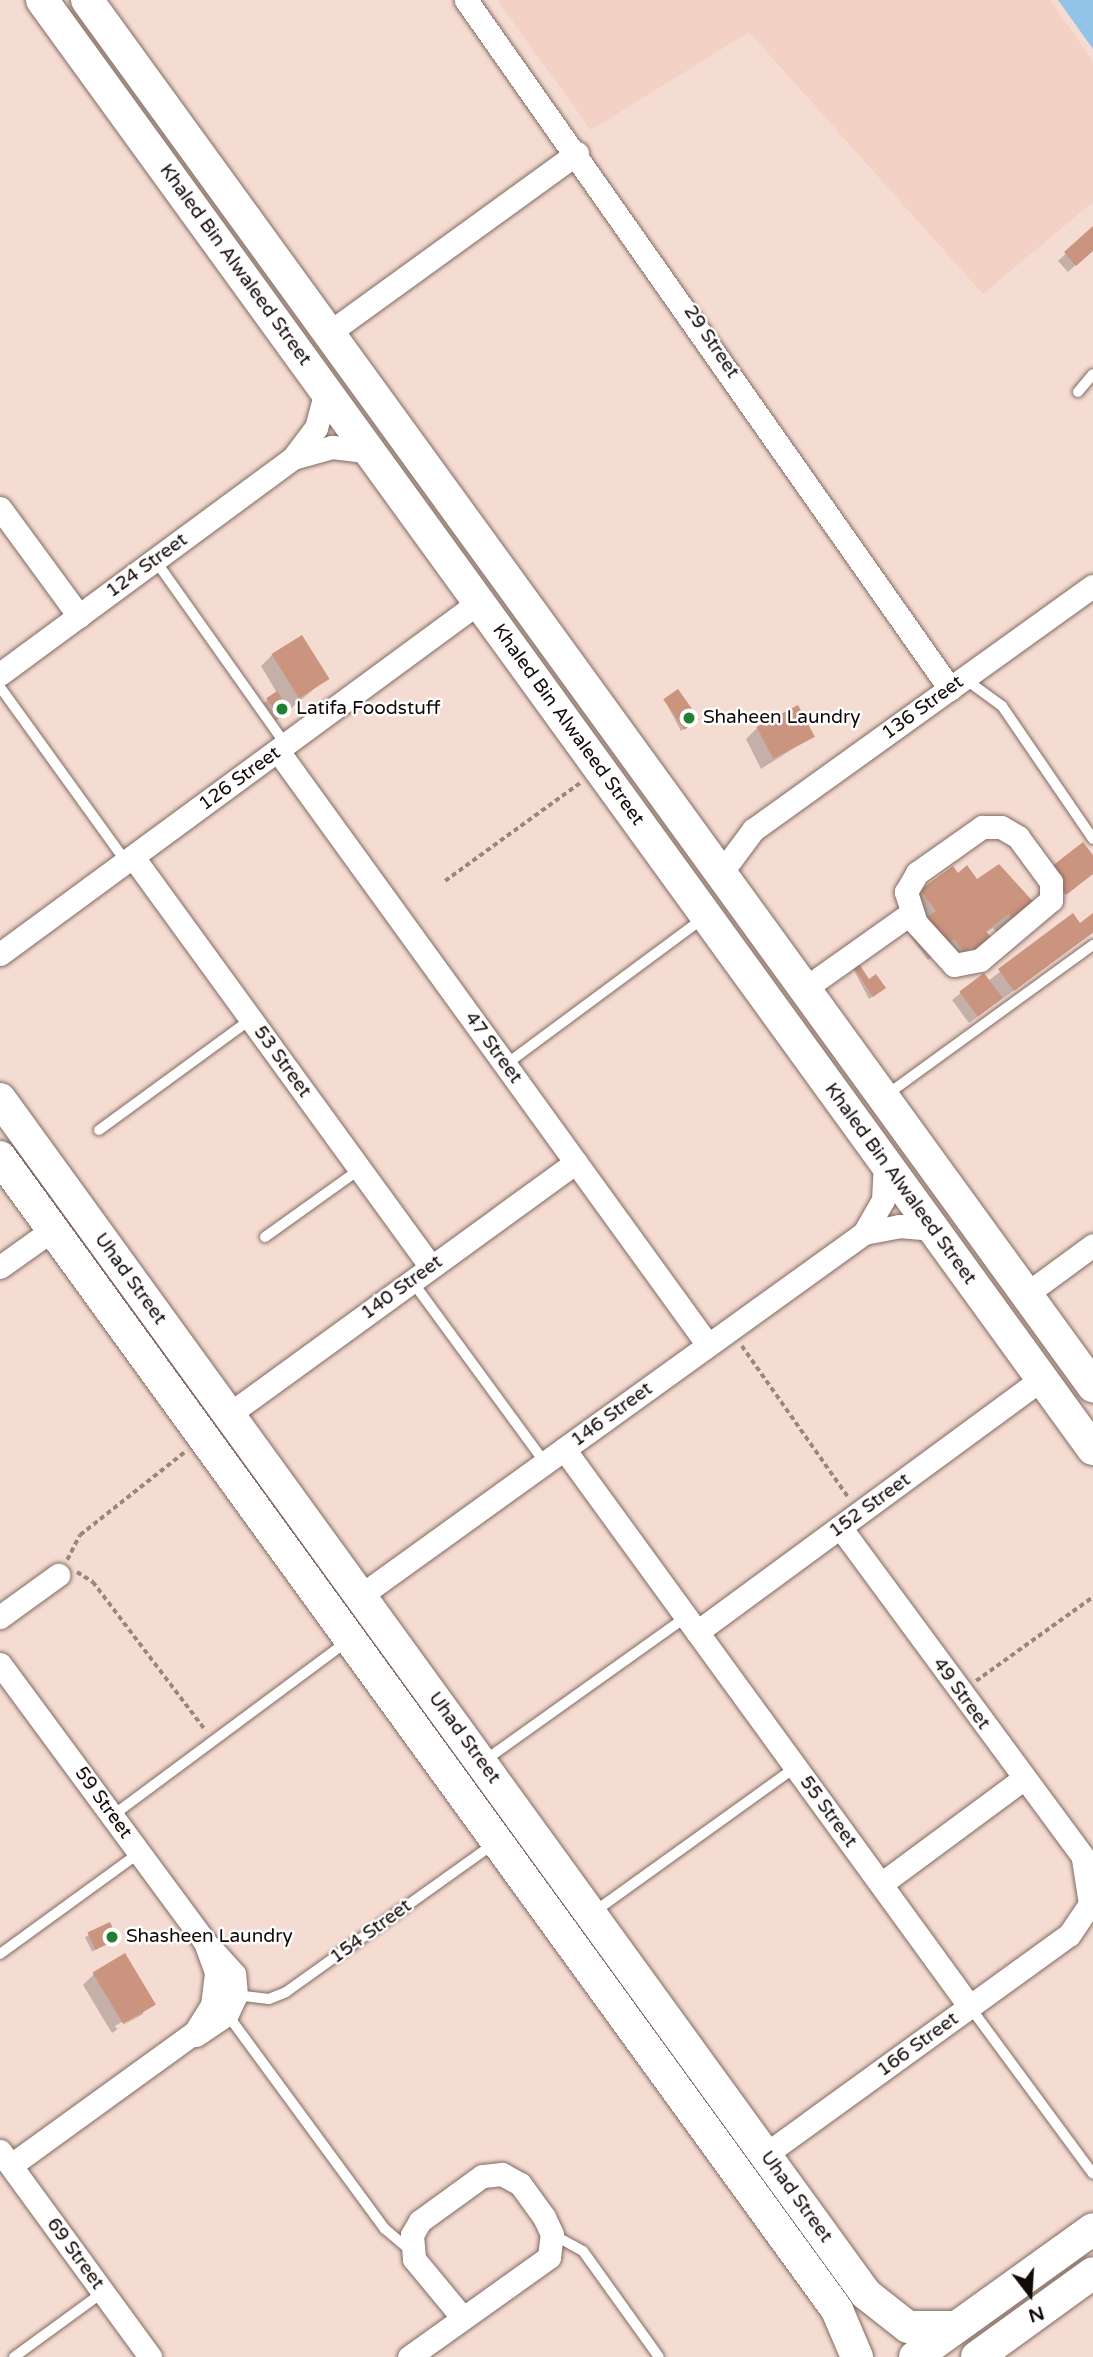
<!DOCTYPE html>
<html>
<head>
<meta charset="utf-8">
<style>
	body { margin:0 }
	#map { position:relative; width:1093px; height:2357px; overflow:hidden; background:#f5dcd2; font-family:"Varela Round",sans-serif }
	div>[style] { position:absolute }
	.built>* { inset:0; background:#f3d1c4 }
	.water>* { inset:0; background:#92c3e8 }
	.shadow>* { inset:0; background:#0003; transform-origin:0 0 }
	.building>* { inset:0; background:#cb947e; transform-origin:0 0 }
	.path>* { height:3.5px; margin-top:-1.75px; transform-origin:0; background:repeating-linear-gradient(90deg,#99877f 0 5px,transparent 0 8.5px) }
	.roads { filter:drop-shadow(0 0 2px #806a61) drop-shadow(0 0 2px #806a61) }
	.lane>* { height:10px; margin:-5px; padding:0 5px; transform-origin:5px; border-radius:5px; background:#fff }
	.street>* { height:23px; margin:-11.5px; padding:0 11.5px; transform-origin:11.5px; border-radius:11.5px; background:#fff }
	.secondary>* { height:32px; margin:-16px; padding:0 16px; transform-origin:16px; border-radius:16px; background:#fff }
	.dots>* { width:19px; height:19px; translate:-50% -50%; box-sizing:border-box; border:4px solid #fff; border-radius:50% }
	span { translate:-50% -50%; white-space:nowrap; text-align:center; line-height:1.15; -webkit-text-stroke:5px #fff; paint-order:stroke }
	.street-label { font-size:19px; color:#120a07 }
	.poi-label { font-size:19px; color:#120a07 }
	.left { translate:0 -50%; text-align:left }
	.north { position:absolute; left:995px; top:2259px; width:70px; height:70px; -webkit-text-stroke:5px #fff; paint-order:stroke; rotate:163deg; font-size:19px; font-weight:700; line-height:28px; text-align:center; color:#120a07 }
	.north::after { content:''; display:block; margin:auto; width:24px; height:32px; background:#120a07; clip-path:polygon(50% 0,100% 100%,50% 72%,0 100%) }
</style>
</head>
<body>
<div id="map">
	<div class="built">
		<div style="clip-path:polygon(497px 0,1050px 0,1093px 61px,1093px 202px,983px 294px,749px 32px,591px 130px)"></div>
	</div>
	<div class="water">
		<div style="clip-path:polygon(1058px 0,1093px 0,1093px 49px)"></div>
	</div>
	<div class="shadow">
		<div style="clip-path:polygon(1093px 228px,1093px 249px,1068px 272px,1058px 261px)"></div>
		<div style="clip-path:polygon(272px 655px,327px 678px,276px 721px,264px 703px,277px 693px,261px 666px)"></div>
		<div style="clip-path:polygon(665px 701px,694px 722px,681px 731px)"></div>
		<div style="clip-path:polygon(757px 728px,813px 736px,761px 769px,746px 739px)"></div>
		<div style="clip-path:polygon(957px 875px,1036px 907px,1000px 937px,993px 928px,986px 933px,976px 956px,938px 953px,928px 960px,910px 936px,921px 926px,906px 906px,921px 891px)"></div>
		<div style="clip-path:polygon(1073px 915px,1080px 925px,1093px 915px,1093px 933px,969px 1023px,952px 1000px,984px 975px,988px 981px)"></div>
		<div style="clip-path:polygon(849px 961px,869px 981px,881px 991px,869px 999px)"></div>
		<div style="left:109px;top:1925px;width:16px;height:27px;rotate:63deg"></div>
		<div style="clip-path:polygon(evenodd,94px 1974px,154px 2004px,112px 2033px,83px 1985px,94px 1974px,143px 2010px,143px 2014px,117px 2029px,115px 2026px,143px 2010px)"></div>
	</div>
	<div class="building">
		<div style="clip-path:polygon(1093px 226px,1093px 251px,1076px 266px,1064px 252px)"></div>
		<div style="left:302px;top:635px;width:52px;height:36px;rotate:58deg"></div>
		<div style="left:678px;top:689px;width:37px;height:18px;rotate:55deg"></div>
		<div style="left:277px;top:691px;width:25px;height:13px;rotate:56deg"></div>
		<div style="left:798px;top:705px;width:36px;height:47px;rotate:62deg"></div>
		<div style="clip-path:polygon(1083px 842px,1093px 855px,1093px 874px,1066px 895px,1047px 870px)"></div>
		<div style="clip-path:polygon(999px 864px,1038px 907px,1016px 923px,1009px 914px,986px 931px,994px 941px,977px 954px,972px 946px,964px 952px,954px 939px,944px 946px,924px 919px,936px 911px,920px 890px,953px 866px,958px 873px,967px 865px,977px 879px)"></div>
		<div style="clip-path:polygon(1073px 913px,1080px 923px,1093px 913px,1093px 932px,1014px 991px,998px 969px)"></div>
		<div style="clip-path:polygon(854px 956px,869px 979px,876px 974px,886px 988px,873px 997px,848px 959px)"></div>
		<div style="left:984px;top:973px;width:31px;height:31px;rotate:53deg"></div>
		<div style="left:110px;top:1922px;width:19px;height:25px;rotate:65deg"></div>
		<div style="left:125px;top:1953px;width:60px;height:38px;rotate:59deg"></div>
	</div>
	<div class="path">
		<div style="left:445px;top:881px;width:167px;rotate:-36deg"></div>
		<div style="left:742px;top:1346px;width:184px;rotate:54.9deg"></div>
		<div style="left:67px;top:1560px;width:28px;rotate:-63deg"></div>
		<div style="left:80px;top:1535px;width:135px;rotate:-38.4deg"></div>
		<div style="left:77px;top:1572px;width:19px;rotate:32deg"></div>
		<div style="left:93px;top:1582px;width:187px;rotate:52.8deg"></div>
		<div style="left:976px;top:1681px;width:144px;rotate:-35.7deg"></div>
	</div>
	<div class="roads">
		<div class="lane">
			<div style="left:1078px;top:392px;width:23px;rotate:-50deg"></div>
			<div style="left:155px;top:560px;width:227px;rotate:54.7deg"></div>
			<div style="left:965px;top:679px;width:46px;rotate:36.1deg"></div>
			<div style="left:1002px;top:706px;width:161px;rotate:55.6deg"></div>
			<div style="left:0;top:687px;width:216px;rotate:54.2deg"></div>
			<div style="left:505px;top:1065px;width:247px;rotate:-36.5deg"></div>
			<div style="left:885px;top:1096px;width:257px;rotate:-36deg"></div>
			<div style="left:99px;top:1130px;width:188px;rotate:-36.1deg"></div>
			<div style="left:265px;top:1237px;width:117px;rotate:-35.6deg"></div>
			<div style="left:412px;top:1281px;width:225px;rotate:53.8deg"></div>
			<div style="left:484px;top:1761px;width:248px;rotate:-35.5deg"></div>
			<div style="left:112px;top:1816px;width:294px;rotate:-36.6deg"></div>
			<div style="left:594px;top:1912px;width:249px;rotate:-35.7deg"></div>
			<div style="left:0;top:1954px;width:172px;rotate:-36deg"></div>
			<div style="left:236px;top:1995px;width:33px;rotate:7deg"></div>
			<div style="left:269px;top:1999px;width:18px;rotate:-22deg"></div>
			<div style="left:286px;top:1992px;width:257px;rotate:-35.5deg"></div>
			<div style="left:970px;top:2007px;width:207px;rotate:53.6deg"></div>
			<div style="left:227px;top:2014px;width:267px;rotate:53.7deg"></div>
			<div style="left:385px;top:2229px;width:34px;rotate:40deg"></div>
			<div style="left:552px;top:2234px;width:35px;rotate:29deg"></div>
			<div style="left:583px;top:2251px;width:130px;rotate:54.4deg"></div>
			<div style="left:14px;top:2357px;width:110px;rotate:-36.1deg"></div>
		</div>
		<div class="street">
			<div style="left:466px;top:0;width:842px;rotate:54.91deg"></div>
			<div style="left:330px;top:332px;width:305px;rotate:-35.9deg"></div>
			<div style="left:293px;top:458px;width:41px;rotate:-15.8deg"></div>
			<div style="left:332px;top:447px;width:39px;rotate:7deg"></div>
			<div style="left:0;top:508px;width:134px;rotate:53.8deg"></div>
			<div style="left:0;top:674px;width:364px;rotate:-36.4deg"></div>
			<div style="left:293px;top:458px;width:38px;rotate:-53deg"></div>
			<div style="left:316px;top:428px;width:39px;rotate:-75deg"></div>
			<div style="left:278px;top:751px;width:733px;rotate:54.1deg"></div>
			<div style="left:982px;top:827px;width:19px"></div>
			<div style="left:1001px;top:827px;width:20px;rotate:30deg"></div>
			<div style="left:1018px;top:837px;width:56px;rotate:53.7deg"></div>
			<div style="left:1051px;top:882px;width:18px;rotate:90deg"></div>
			<div style="left:1051px;top:900px;width:93px;rotate:139.8deg"></div>
			<div style="left:980px;top:960px;width:26px;rotate:169deg"></div>
			<div style="left:954px;top:965px;width:57px;rotate:-132.1deg"></div>
			<div style="left:916px;top:923px;width:33px;rotate:-108deg"></div>
			<div style="left:906px;top:892px;width:22px;rotate:-60deg"></div>
			<div style="left:917px;top:873px;width:80px;rotate:-35.3deg"></div>
			<div style="left:133px;top:857px;width:507px;rotate:53.99deg"></div>
			<div style="left:721px;top:873px;width:54px;rotate:-53.3deg"></div>
			<div style="left:753px;top:830px;width:418px;rotate:-35.7deg"></div>
			<div style="left:0;top:954px;width:594px;rotate:-36.31deg"></div>
			<div style="left:804px;top:989px;width:130px;rotate:-35.3deg"></div>
			<div style="left:864px;top:1233px;width:36px;rotate:-11deg"></div>
			<div style="left:899px;top:1226px;width:35px;rotate:5deg"></div>
			<div style="left:0;top:1267px;width:64px;rotate:-35.4deg"></div>
			<div style="left:1025px;top:1295px;width:84px;rotate:-36.3deg"></div>
			<div style="left:228px;top:1415px;width:430px;rotate:-36deg"></div>
			<div style="left:564px;top:1449px;width:690px;rotate:53.96deg"></div>
			<div style="left:840px;top:1527px;width:425px;rotate:53.6deg"></div>
			<div style="left:360px;top:1596px;width:621px;rotate:-35.76deg"></div>
			<div style="left:864px;top:1233px;width:38px;rotate:-60deg"></div>
			<div style="left:883px;top:1200px;width:37px;rotate:-87deg"></div>
			<div style="left:0;top:1617px;width:72px;rotate:-35.9deg"></div>
			<div style="left:697px;top:1632px;width:428px;rotate:-36.3deg"></div>
			<div style="left:0;top:1664px;width:345px;rotate:53.6deg"></div>
			<div style="left:205px;top:1942px;width:33px;rotate:70deg"></div>
			<div style="left:216px;top:1973px;width:32px;rotate:97deg"></div>
			<div style="left:212px;top:2005px;width:32px;rotate:122deg"></div>
			<div style="left:195px;top:2032px;width:227px;rotate:144.1deg"></div>
			<div style="left:881px;top:1884px;width:177px;rotate:-36.5deg"></div>
			<div style="left:196px;top:2035px;width:37px;rotate:-34deg"></div>
			<div style="left:227px;top:2014px;width:21px;rotate:-65deg"></div>
			<div style="left:236px;top:1995px;width:21px;rotate:-95deg"></div>
			<div style="left:234px;top:1974px;width:36px;rotate:-132deg"></div>
			<div style="left:0;top:2151px;width:255px;rotate:53.9deg"></div>
			<div style="left:766px;top:2154px;width:374px;rotate:-35.9deg"></div>
			<div style="left:1069px;top:1935px;width:37px;rotate:-56deg"></div>
			<div style="left:1090px;top:1904px;width:46px;rotate:-98.8deg"></div>
			<div style="left:409px;top:2357px;width:172px;rotate:-35.5deg"></div>
			<div style="left:549px;top:2257px;width:23px;rotate:-83deg"></div>
			<div style="left:552px;top:2234px;width:19px;rotate:-115deg"></div>
			<div style="left:544px;top:2217px;width:41px;rotate:-126deg"></div>
			<div style="left:520px;top:2184px;width:21px;rotate:-151deg"></div>
			<div style="left:502px;top:2174px;width:20px;rotate:174deg"></div>
			<div style="left:482px;top:2176px;width:77px;rotate:144deg"></div>
			<div style="left:420px;top:2221px;width:16px;rotate:120deg"></div>
			<div style="left:412px;top:2235px;width:24px;rotate:85deg"></div>
			<div style="left:414px;top:2259px;width:75px;rotate:50.4deg"></div>
		</div>
		<div class="secondary">
			<div style="left:42px;top:0;width:1790px;rotate:54.05deg"></div>
			<div style="left:87px;top:0;width:1713px;rotate:54.03deg"></div>
			<div style="left:0;top:1099px;width:1476px;rotate:54.07deg"></div>
			<div style="left:866px;top:2294px;width:53px;rotate:38.2deg"></div>
			<div style="left:908px;top:2327px;width:48px"></div>
			<div style="left:0;top:1157px;width:1425px;rotate:54.02deg"></div>
			<div style="left:837px;top:2310px;width:51px;rotate:66.9deg"></div>
			<div style="left:915px;top:2357px;width:219px;rotate:-35.7deg"></div>
			<div style="left:977px;top:2357px;width:143px;rotate:-35.9deg"></div>
		</div>
	</div>
	<div class="dots">
		<div style="left:282px;top:709px;background:#227f30"></div>
		<div style="left:689px;top:718px;background:#227f30"></div>
		<div style="left:112px;top:1937px;background:#227f30"></div>
	</div>
	<div class="street-label">
		<span style="left:235px;top:265px;rotate:54deg">Khaled Bin Alwaleed Street</span>
		<span style="left:711px;top:342px;rotate:56deg">29 Street</span>
		<span style="left:147px;top:566px;rotate:-36deg">124 Street</span>
		<span style="left:923px;top:708px;rotate:-36deg">136 Street</span>
		<span style="left:568px;top:725px;rotate:54deg">Khaled Bin Alwaleed Street</span>
		<span style="left:240px;top:779px;rotate:-36deg">126 Street</span>
		<span style="left:493px;top:1048px;rotate:54deg">47 Street</span>
		<span style="left:282px;top:1062px;rotate:54deg">53 Street</span>
		<span style="left:900px;top:1184px;rotate:54deg">Khaled Bin Alwaleed Street</span>
		<span style="left:130px;top:1279px;rotate:54deg">Uhad Street</span>
		<span style="left:402px;top:1288px;rotate:-36deg">140 Street</span>
		<span style="left:612px;top:1415px;rotate:-36deg">146 Street</span>
		<span style="left:870px;top:1506px;rotate:-36deg">152 Street</span>
		<span style="left:961px;top:1694px;rotate:54deg">49 Street</span>
		<span style="left:464px;top:1738px;rotate:54deg">Uhad Street</span>
		<span style="left:103px;top:1803px;rotate:54deg">59 Street</span>
		<span style="left:828px;top:1812px;rotate:54deg">55 Street</span>
		<span style="left:371px;top:1932px;rotate:-36deg">154 Street</span>
		<span style="left:918px;top:2045px;rotate:-36deg">166 Street</span>
		<span style="left:796px;top:2197px;rotate:54deg">Uhad Street</span>
		<span style="left:75px;top:2254px;rotate:54deg">69 Street</span>
	</div>
	<div class="poi-label">
		<span class="left" style="left:296px;top:709px">Latifa Foodstuff</span>
		<span class="left" style="left:703px;top:718px">Shaheen Laundry</span>
		<span class="left" style="left:126px;top:1937px">Shasheen Laundry</span>
	</div>
	<div class="north">N</div>
</div>
</body>
</html>
